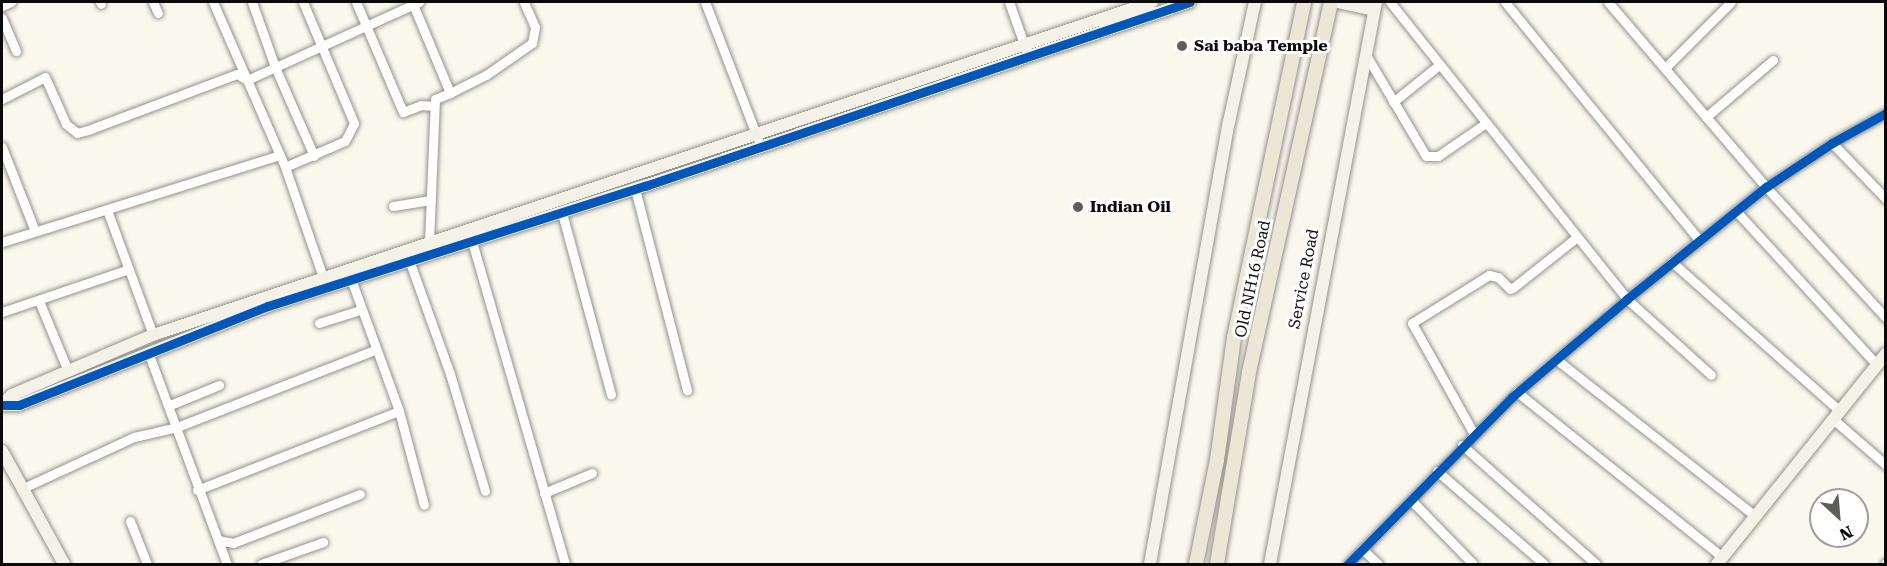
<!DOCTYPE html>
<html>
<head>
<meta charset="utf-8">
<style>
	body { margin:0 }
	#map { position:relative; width:1887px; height:566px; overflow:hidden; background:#faf7ed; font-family:"Roboto Serif",serif }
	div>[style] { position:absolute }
	.roads { filter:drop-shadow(0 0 2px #92918c) drop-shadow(0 0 2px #92918c) }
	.street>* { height:9px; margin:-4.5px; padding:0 4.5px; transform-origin:4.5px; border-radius:4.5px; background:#fefefc }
	.secondary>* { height:12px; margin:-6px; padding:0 6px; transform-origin:6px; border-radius:6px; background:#f4f2e7 }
	.primary>* { height:14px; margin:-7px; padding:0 7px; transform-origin:7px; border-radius:7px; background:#ece6d6 }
	.cycleway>* { height:9px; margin:-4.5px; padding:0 4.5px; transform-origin:4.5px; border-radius:4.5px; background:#0057b8 }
	.dots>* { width:16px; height:16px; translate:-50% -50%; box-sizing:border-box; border:3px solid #fff; border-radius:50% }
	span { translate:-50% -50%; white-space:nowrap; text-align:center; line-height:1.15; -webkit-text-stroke:6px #fff; paint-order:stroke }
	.poi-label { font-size:16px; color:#0a0a0a; font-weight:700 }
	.left { translate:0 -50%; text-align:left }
	.street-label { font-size:16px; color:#0a0a0a }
	.frame { position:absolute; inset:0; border:3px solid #0a0a0a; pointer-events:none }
	.north { position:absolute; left:1809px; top:488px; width:60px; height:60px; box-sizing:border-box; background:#fff; border:2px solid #9d9d9d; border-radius:50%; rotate:154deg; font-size:16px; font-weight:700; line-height:24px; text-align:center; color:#0a0a0a }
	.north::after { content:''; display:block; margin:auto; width:21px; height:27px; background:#5e5d59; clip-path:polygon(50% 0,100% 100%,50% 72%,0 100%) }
</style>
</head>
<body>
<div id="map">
	<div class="roads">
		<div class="street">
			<div style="left:100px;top:2px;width:2px;rotate:63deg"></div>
			<div style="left:153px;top:2px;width:12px;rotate:66deg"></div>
			<div style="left:213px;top:2px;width:180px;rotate:66.4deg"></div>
			<div style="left:285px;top:167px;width:123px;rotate:71deg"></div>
			<div style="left:252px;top:2px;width:69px;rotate:70.5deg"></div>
			<div style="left:275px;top:67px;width:97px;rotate:66.3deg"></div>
			<div style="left:356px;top:2px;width:120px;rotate:66.9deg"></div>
			<div style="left:403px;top:112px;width:19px;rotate:-21deg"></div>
			<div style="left:421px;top:105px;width:13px;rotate:4deg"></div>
			<div style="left:412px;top:2px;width:99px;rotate:67.3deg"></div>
			<div style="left:450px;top:93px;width:16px;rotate:158deg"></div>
			<div style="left:435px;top:99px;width:143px;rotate:92.4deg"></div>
			<div style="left:705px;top:2px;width:155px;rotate:68.9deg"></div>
			<div style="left:1009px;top:2px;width:51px;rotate:70.5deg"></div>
			<div style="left:1390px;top:2px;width:380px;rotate:51.4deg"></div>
			<div style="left:1627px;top:299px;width:113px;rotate:42.1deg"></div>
			<div style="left:1505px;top:2px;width:307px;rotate:50.8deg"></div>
			<div style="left:1608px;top:2px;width:243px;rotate:49.5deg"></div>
			<div style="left:1766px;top:187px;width:178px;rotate:47.5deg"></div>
			<div style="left:2px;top:6px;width:10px;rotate:-24deg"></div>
			<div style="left:2px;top:18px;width:36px;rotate:67deg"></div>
			<div style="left:1366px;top:55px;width:117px;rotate:59.3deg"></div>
			<div style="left:1426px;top:156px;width:12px"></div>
			<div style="left:1438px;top:156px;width:58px;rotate:-34.5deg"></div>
			<div style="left:1665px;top:68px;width:93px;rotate:-45deg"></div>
			<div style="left:450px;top:93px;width:40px;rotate:-26.6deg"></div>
			<div style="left:486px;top:75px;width:56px;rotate:-34.8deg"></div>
			<div style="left:532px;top:43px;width:16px;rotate:-79deg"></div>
			<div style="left:535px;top:27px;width:27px;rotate:-114deg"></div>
			<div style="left:2px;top:99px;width:48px;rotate:-27.1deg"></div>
			<div style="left:45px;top:77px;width:51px;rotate:65.9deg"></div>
			<div style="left:66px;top:124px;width:14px;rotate:39deg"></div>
			<div style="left:77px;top:133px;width:11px;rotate:-15deg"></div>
			<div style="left:88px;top:130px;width:159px;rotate:-20.6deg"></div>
			<div style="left:237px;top:74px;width:12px;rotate:31deg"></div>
			<div style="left:247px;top:80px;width:189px;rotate:-24.4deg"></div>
			<div style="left:1393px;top:102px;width:59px;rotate:-38.8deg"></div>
			<div style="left:1706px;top:117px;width:88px;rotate:-40.4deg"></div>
			<div style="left:1832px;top:143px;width:78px;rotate:46deg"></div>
			<div style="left:2px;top:147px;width:90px;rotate:68.6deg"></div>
			<div style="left:285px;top:167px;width:65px;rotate:-23.4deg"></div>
			<div style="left:345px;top:141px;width:20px;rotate:-63deg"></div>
			<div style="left:354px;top:123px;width:131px;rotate:-112.9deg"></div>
			<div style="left:635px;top:189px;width:208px;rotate:75.5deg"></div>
			<div style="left:393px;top:206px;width:38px;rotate:-9deg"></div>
			<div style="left:107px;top:210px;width:133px;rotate:69.8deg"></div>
			<div style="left:1736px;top:211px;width:209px;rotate:47.5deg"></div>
			<div style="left:562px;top:213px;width:188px;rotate:74.9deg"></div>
			<div style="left:471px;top:238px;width:339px;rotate:73.9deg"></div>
			<div style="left:2px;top:242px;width:290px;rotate:-17.4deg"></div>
			<div style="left:409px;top:260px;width:121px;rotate:70.2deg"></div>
			<div style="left:450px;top:374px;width:122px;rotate:73.3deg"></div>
			<div style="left:1672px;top:262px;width:225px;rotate:41.6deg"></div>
			<div style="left:351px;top:279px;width:140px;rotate:70deg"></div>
			<div style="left:399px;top:411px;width:97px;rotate:75.1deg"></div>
			<div style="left:39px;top:301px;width:76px;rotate:67.5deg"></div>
			<div style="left:2px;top:312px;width:134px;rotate:-18.7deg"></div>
			<div style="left:319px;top:323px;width:43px;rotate:-17.6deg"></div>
			<div style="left:148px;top:352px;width:226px;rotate:69.6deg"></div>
			<div style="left:1557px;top:360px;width:251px;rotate:38.2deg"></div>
			<div style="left:1517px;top:392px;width:263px;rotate:38.8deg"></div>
			<div style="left:170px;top:405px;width:53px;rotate:-22.2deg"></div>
			<div style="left:1833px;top:419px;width:70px;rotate:41deg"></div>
			<div style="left:1474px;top:434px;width:127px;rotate:-119.2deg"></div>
			<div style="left:1412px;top:323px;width:91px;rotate:-31.9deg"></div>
			<div style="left:1489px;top:275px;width:9px;rotate:13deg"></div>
			<div style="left:1498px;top:277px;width:17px;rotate:45deg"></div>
			<div style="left:1510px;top:289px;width:4px;rotate:-27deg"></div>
			<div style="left:1514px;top:287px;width:80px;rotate:-38.4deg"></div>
			<div style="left:1462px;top:445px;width:179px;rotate:41.6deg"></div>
			<div style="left:1437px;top:471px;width:142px;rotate:41deg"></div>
			<div style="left:21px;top:489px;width:124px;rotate:-24.7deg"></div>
			<div style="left:134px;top:437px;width:44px;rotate:-13.1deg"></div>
			<div style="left:177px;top:427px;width:212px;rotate:-21.3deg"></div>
			<div style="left:197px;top:490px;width:217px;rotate:-21.4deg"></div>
			<div style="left:544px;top:493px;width:52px;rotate:-22.6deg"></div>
			<div style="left:1411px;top:500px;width:89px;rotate:45.9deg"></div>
			<div style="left:130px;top:521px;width:46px;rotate:68.4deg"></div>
			<div style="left:218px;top:540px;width:15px;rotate:11deg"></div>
			<div style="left:233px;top:543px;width:136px;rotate:-21.1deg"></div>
			<div style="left:1362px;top:549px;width:22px;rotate:43deg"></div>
			<div style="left:261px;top:564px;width:66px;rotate:-19.5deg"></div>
			<div style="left:1348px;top:564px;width:234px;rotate:-45.5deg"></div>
			<div style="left:1512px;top:397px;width:151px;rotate:-40.4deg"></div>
			<div style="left:1627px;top:299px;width:179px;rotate:-38.9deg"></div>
			<div style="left:1766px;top:187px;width:79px;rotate:-33.7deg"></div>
			<div style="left:1832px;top:143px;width:62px;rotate:-29.1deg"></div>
			<div style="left:1885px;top:564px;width:1px;rotate:-45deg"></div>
		</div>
		<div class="secondary">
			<div style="left:1337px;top:2px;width:38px;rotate:12deg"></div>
			<div style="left:2px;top:405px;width:14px;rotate:-45deg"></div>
			<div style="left:12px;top:395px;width:153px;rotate:-23.1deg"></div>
			<div style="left:153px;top:335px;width:1053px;rotate:-18.43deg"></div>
			<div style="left:3px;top:405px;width:16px"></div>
			<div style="left:19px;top:405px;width:268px;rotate:-21.7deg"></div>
			<div style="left:268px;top:306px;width:396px;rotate:-17.7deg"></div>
			<div style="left:645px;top:186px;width:575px;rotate:-18.66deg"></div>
			<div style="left:2px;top:451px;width:129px;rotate:61.2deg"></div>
			<div style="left:1150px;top:564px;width:449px;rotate:-79.9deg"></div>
			<div style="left:1229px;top:122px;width:123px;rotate:-77.8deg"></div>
			<div style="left:1270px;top:564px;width:572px;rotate:-79.32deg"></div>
			<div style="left:1717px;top:564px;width:270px;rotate:-51.2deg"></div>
		</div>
		<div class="primary">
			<div style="left:1196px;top:564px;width:106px;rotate:-78.6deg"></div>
			<div style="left:1217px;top:460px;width:123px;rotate:-82.1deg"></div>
			<div style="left:1234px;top:338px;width:343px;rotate:-78.2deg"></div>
			<div style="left:1217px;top:564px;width:195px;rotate:-80.5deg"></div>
			<div style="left:1249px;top:372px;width:379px;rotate:-77.5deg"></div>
		</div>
	</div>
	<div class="cycleway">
		<div style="left:2px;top:405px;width:17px"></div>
		<div style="left:19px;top:405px;width:268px;rotate:-21.7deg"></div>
		<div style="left:268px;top:306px;width:396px;rotate:-17.7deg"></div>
		<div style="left:645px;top:186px;width:575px;rotate:-18.66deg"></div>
		<div style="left:1348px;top:564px;width:234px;rotate:-45.5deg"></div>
		<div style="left:1512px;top:397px;width:151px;rotate:-40.4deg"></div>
		<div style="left:1627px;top:299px;width:179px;rotate:-38.9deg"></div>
		<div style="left:1766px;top:187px;width:79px;rotate:-33.7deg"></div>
		<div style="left:1832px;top:143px;width:62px;rotate:-29.1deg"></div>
	</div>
	<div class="dots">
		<div style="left:1182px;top:46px;background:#5e5d59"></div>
		<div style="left:1078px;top:207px;background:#5e5d59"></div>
	</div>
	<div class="poi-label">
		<span class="left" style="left:1194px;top:46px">Sai baba Temple</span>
		<span class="left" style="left:1090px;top:207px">Indian Oil</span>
	</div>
	<div class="street-label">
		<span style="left:1253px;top:279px;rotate:-78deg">Old NH16 Road</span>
		<span style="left:1304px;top:279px;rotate:-79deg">Service Road</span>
	</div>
	<div class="frame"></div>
	<div class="north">N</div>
</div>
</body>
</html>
